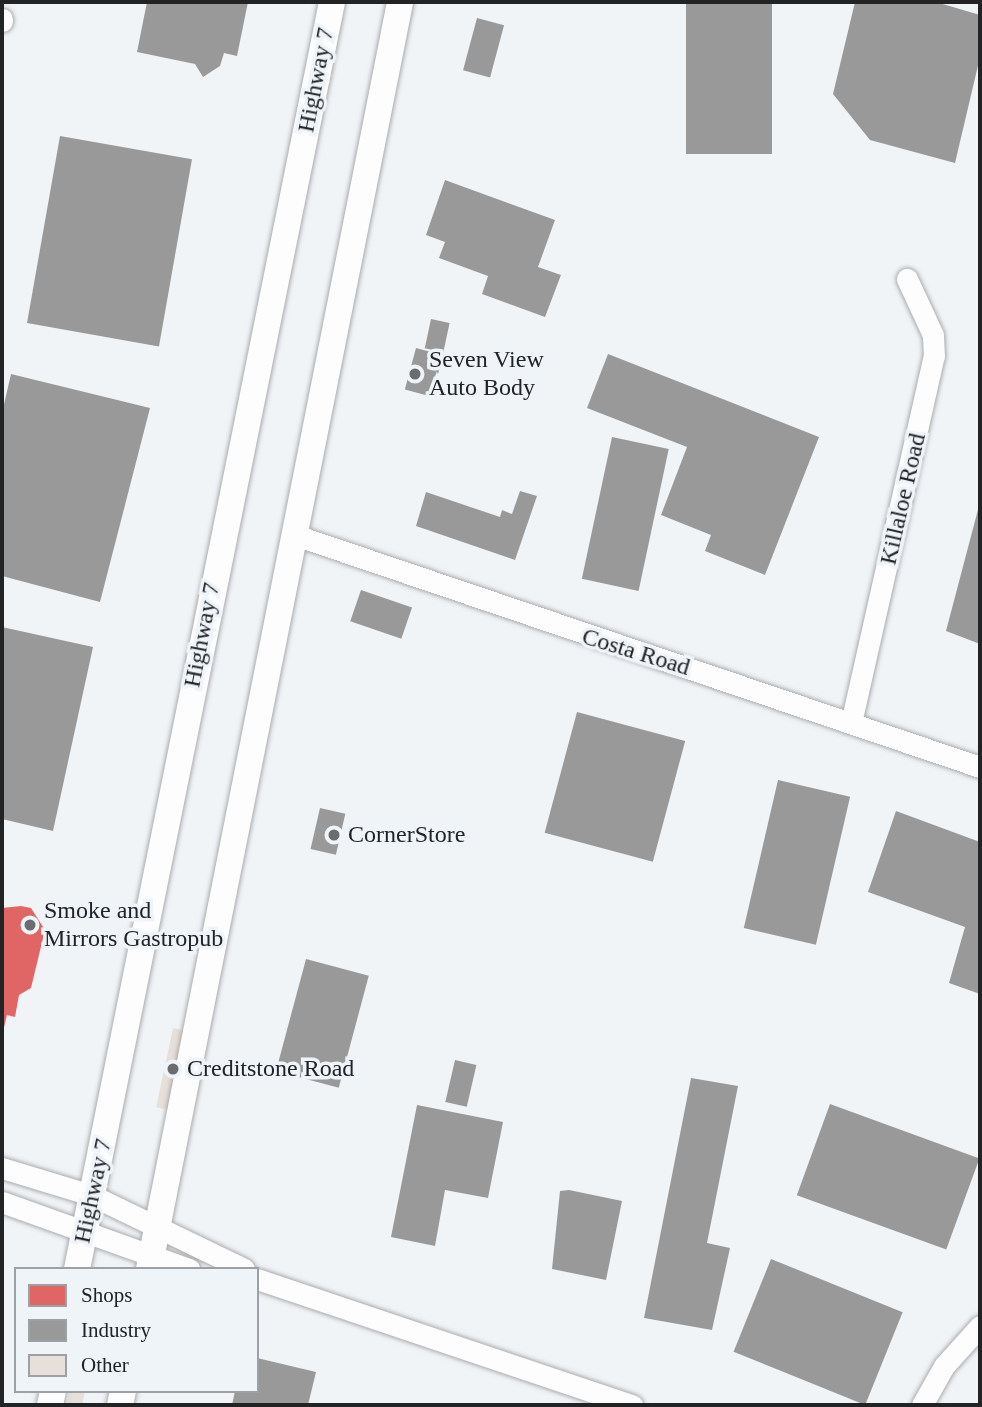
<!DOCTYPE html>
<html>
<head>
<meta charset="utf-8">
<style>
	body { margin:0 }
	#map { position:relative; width:982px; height:1407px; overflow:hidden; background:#f1f4f7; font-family:Georgia,serif }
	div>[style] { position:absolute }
	.shops>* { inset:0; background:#e06666 }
	.industry>* { inset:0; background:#999; transform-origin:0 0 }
	.building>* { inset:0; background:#e7dfd9; transform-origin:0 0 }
	.roads { filter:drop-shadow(0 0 2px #aaacae) drop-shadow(0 0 2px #aaacae) }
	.minor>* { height:21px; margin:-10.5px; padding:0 10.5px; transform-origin:10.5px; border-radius:10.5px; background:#fdfdfe }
	.major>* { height:26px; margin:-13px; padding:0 13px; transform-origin:13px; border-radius:13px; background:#fdfdfe }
	.dots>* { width:19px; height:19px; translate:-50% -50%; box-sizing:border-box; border:4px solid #eff4f9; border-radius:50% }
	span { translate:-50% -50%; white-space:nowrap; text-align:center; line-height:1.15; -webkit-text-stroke:7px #eff4f9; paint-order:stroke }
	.street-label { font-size:24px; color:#212325 }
	.poi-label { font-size:24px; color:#212325 }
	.left { translate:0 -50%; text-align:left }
	.frame { position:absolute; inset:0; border:4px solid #212325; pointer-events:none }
	.legend { position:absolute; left:14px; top:1267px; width:245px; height:126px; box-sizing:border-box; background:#eff4f9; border:2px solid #9da0a4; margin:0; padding:9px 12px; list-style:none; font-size:21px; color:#212325 }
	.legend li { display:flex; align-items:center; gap:14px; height:35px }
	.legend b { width:35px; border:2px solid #9da0a4 }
</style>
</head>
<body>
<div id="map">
	<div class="shops">
		<div style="clip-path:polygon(21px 906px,31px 908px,45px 930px,31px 988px,19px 995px,15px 1017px,7px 1015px,2px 1036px,2px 908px)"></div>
	</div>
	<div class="industry">
		<div style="clip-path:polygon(147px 2px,248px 2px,237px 56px,224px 53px,220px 66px,203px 77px,195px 64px,137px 52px)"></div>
		<div style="left:686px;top:2px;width:86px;height:152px"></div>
		<div style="clip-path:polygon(855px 2px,936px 2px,980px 15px,980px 57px,955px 163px,870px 140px,833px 94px)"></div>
		<div style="left:477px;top:18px;width:28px;height:54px;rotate:15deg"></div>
		<div style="left:60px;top:136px;width:134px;height:190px;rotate:10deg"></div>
		<div style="clip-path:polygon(445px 180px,555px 220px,538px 267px,561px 275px,545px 317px,482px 294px,488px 276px,439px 258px,445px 242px,426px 235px)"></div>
		<div style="left:431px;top:319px;width:19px;height:30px;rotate:12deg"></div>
		<div style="left:416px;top:348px;width:28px;height:43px;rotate:15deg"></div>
		<div style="clip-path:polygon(608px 354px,819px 437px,765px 575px,705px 551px,711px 535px,661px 515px,687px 447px,587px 408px)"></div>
		<div style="clip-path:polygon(11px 374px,150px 408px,100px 602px,2px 576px,2px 413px)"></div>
		<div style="left:612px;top:437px;width:58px;height:145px;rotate:12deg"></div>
		<div style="clip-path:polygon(520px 491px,537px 496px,515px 560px,416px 526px,426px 492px,500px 517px,502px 510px,512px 514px)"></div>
		<div style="clip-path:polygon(980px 502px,980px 644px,946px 631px)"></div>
		<div style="left:361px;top:590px;width:54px;height:33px;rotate:19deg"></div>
		<div style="clip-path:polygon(2px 627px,93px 647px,53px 831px,2px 819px)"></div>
		<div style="left:577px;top:712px;width:112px;height:125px;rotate:15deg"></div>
		<div style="left:778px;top:780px;width:74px;height:152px;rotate:13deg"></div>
		<div style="left:320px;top:808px;width:26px;height:42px;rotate:13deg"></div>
		<div style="clip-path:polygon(896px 811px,980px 842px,980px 994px,949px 983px,965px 927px,868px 892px)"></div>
		<div style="left:306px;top:959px;width:65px;height:116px;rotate:15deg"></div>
		<div style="left:455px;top:1060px;width:22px;height:43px;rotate:13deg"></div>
		<div style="clip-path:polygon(691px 1078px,738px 1086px,707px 1243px,730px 1248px,712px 1330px,644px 1318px)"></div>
		<div style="left:830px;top:1104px;width:159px;height:97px;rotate:20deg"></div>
		<div style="clip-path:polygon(417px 1105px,503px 1122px,488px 1198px,445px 1190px,435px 1246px,391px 1237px)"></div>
		<div style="clip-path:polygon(569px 1190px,622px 1201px,606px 1280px,552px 1269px,560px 1191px)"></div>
		<div style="left:771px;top:1259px;width:142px;height:100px;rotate:22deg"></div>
		<div style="clip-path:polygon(257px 1358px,316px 1372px,308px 1405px,232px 1405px,235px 1391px,257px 1391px)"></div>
	</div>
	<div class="building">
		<div style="left:173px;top:1028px;width:14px;height:81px;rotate:12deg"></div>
		<div style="clip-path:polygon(70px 1391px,85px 1391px,82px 1405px,67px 1405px)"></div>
	</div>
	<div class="roads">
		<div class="minor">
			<div style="left:2px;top:21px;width:2px;rotate:-90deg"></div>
			<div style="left:292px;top:534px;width:726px;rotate:18.71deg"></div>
			<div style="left:851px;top:723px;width:376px;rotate:-77.3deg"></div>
			<div style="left:934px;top:356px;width:21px;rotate:-93deg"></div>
			<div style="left:933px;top:335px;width:62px;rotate:-114.9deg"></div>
			<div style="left:2px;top:1168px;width:93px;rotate:16.9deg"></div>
			<div style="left:91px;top:1195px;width:170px;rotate:25.8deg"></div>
			<div style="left:2px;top:1202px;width:199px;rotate:19.7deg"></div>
			<div style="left:257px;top:1279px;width:396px;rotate:18.6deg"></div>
			<div style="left:922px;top:1405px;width:45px;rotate:-60.6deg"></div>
			<div style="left:944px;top:1366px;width:54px;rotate:-48deg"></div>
		</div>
		<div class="major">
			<div style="left:77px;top:1269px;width:1292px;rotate:-78.62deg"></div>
			<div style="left:149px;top:1269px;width:1292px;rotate:-78.79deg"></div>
			<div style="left:50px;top:1405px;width:14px;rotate:-78deg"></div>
			<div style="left:120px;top:1405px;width:14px;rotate:-78deg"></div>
		</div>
	</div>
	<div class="dots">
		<div style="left:415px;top:374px;background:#6a6c6e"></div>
		<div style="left:334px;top:835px;background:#6a6c6e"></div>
		<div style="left:30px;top:925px;background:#6a6c6e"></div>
		<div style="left:173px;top:1069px;background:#6a6c6e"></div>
	</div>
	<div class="street-label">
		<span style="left:316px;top:80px;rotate:-79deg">Highway 7</span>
		<span style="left:903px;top:499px;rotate:-77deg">Killaloe Road</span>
		<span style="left:202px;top:635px;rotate:-79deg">Highway 7</span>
		<span style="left:636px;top:652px;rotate:17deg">Costa Road</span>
		<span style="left:93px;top:1191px;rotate:-78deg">Highway 7</span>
	</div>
	<div class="poi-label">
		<span class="left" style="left:429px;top:374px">Seven View<br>Auto Body</span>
		<span class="left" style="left:348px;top:835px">CornerStore</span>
		<span class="left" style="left:44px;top:925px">Smoke and<br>Mirrors Gastropub</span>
		<span class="left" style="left:187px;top:1069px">Creditstone Road</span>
	</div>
	<div class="frame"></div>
	<ul class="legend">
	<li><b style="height:19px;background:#e06666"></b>Shops</li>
	<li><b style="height:19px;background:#999"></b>Industry</li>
	<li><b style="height:19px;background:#e7dfd9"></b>Other</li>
	</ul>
</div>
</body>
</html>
